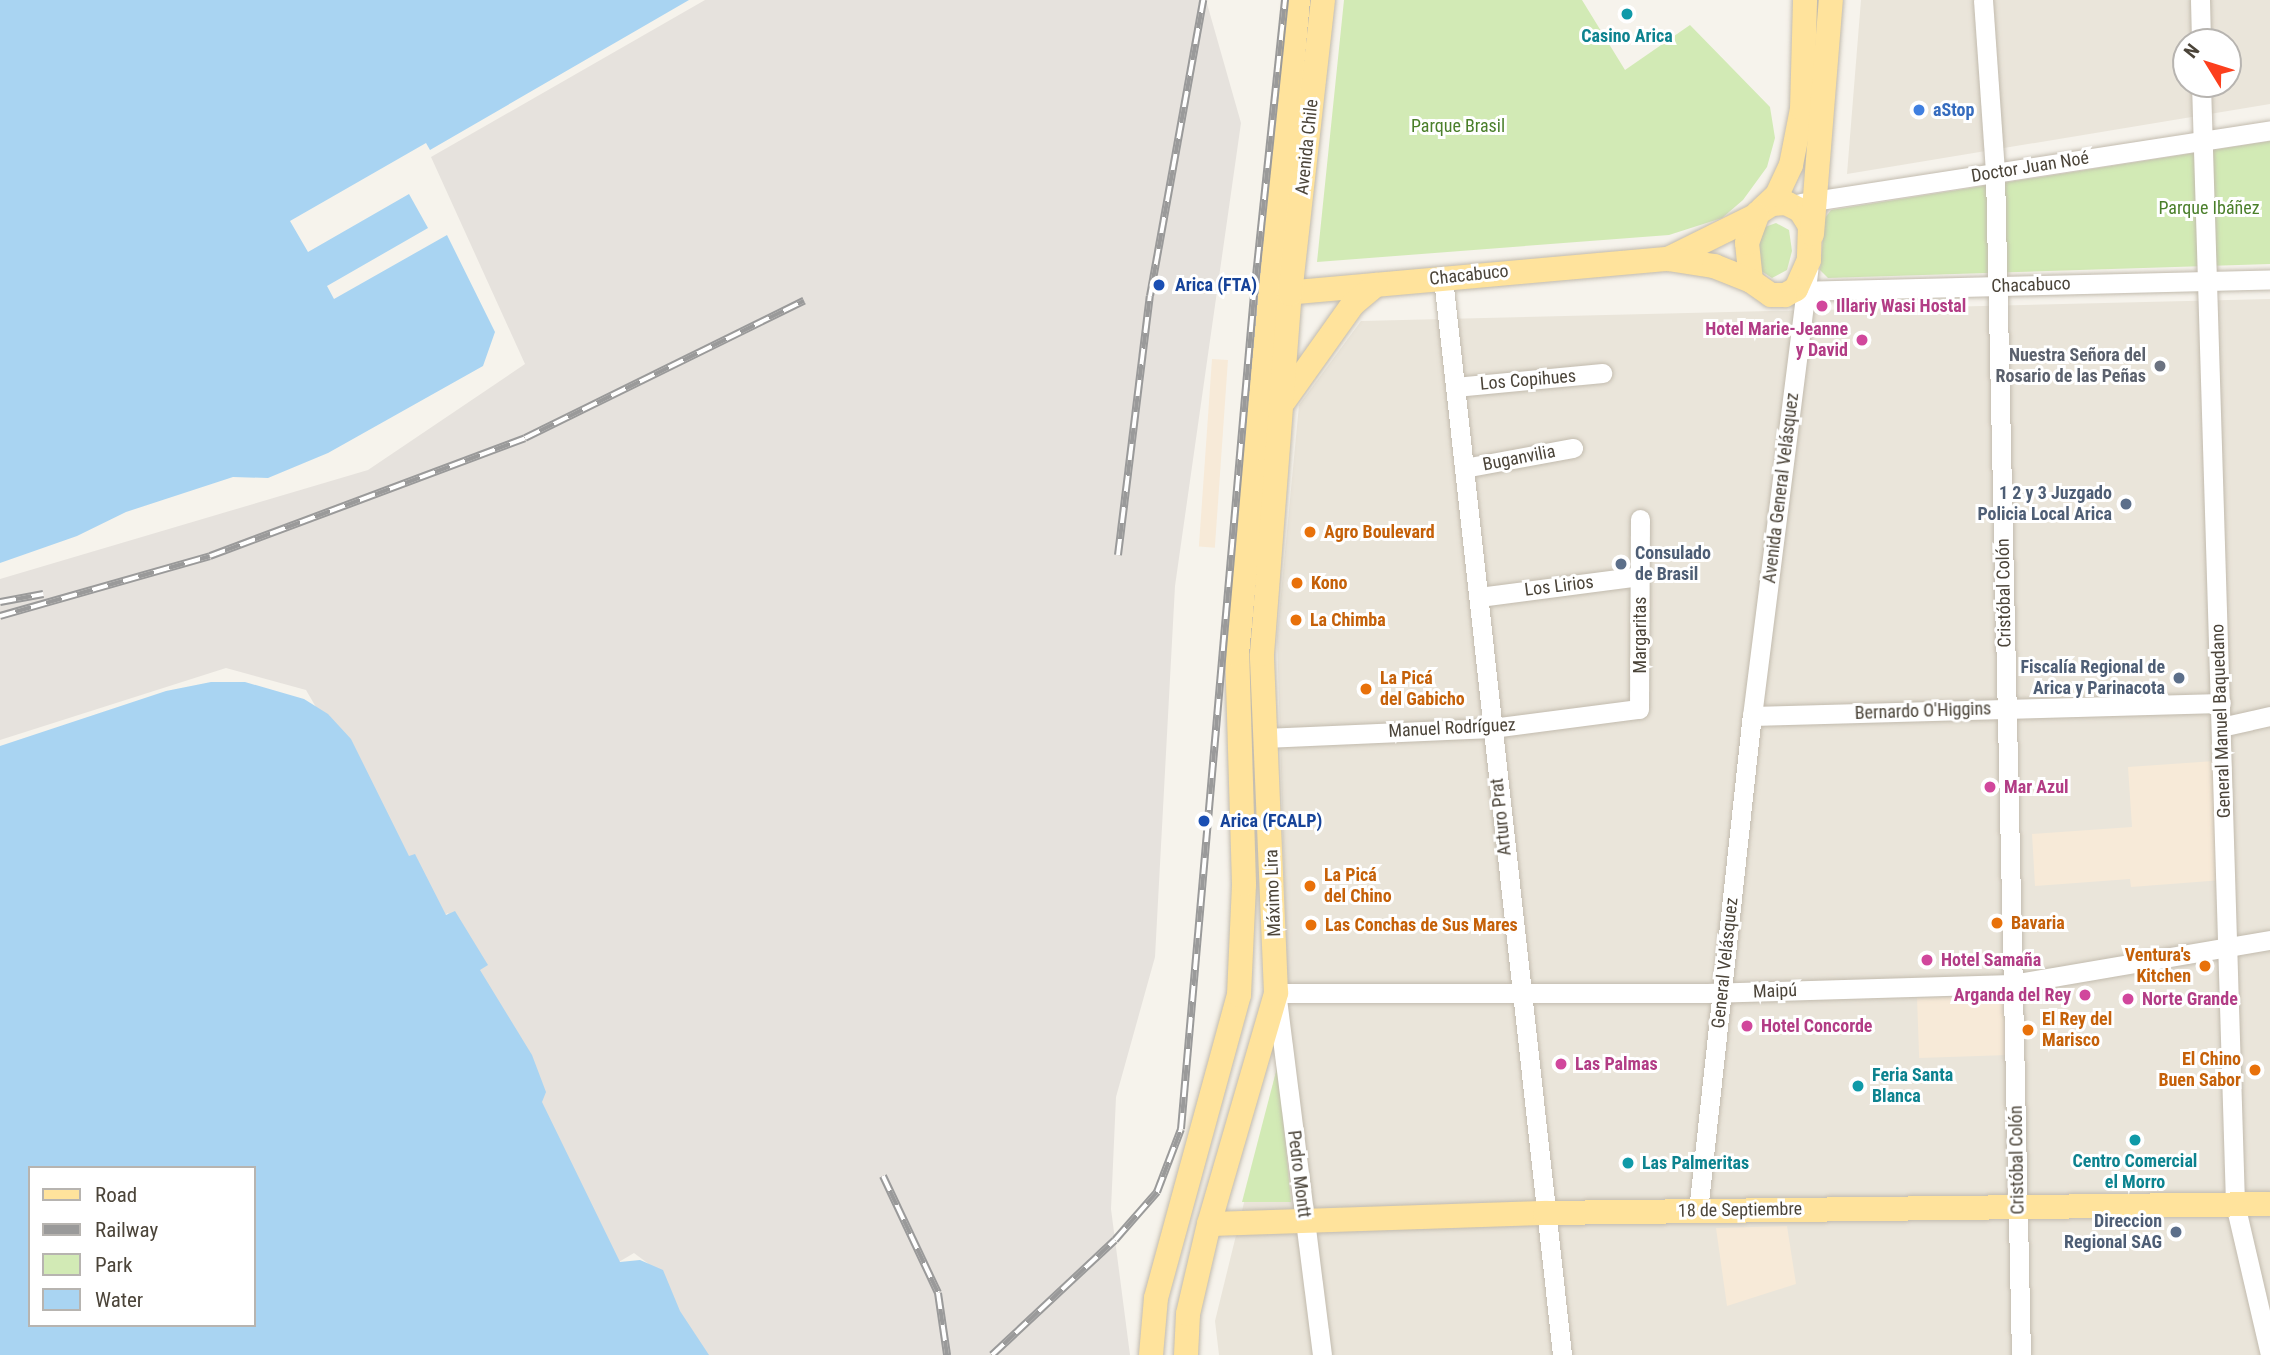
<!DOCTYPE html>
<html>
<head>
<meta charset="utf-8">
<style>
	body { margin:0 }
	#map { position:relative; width:2270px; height:1355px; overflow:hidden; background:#f6f3ec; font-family:"Roboto Condensed",sans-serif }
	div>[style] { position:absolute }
	.residential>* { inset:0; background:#eae5da }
	.commercial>* { inset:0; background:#f7ead8; transform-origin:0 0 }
	.industrial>* { inset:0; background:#e6e2dd }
	.green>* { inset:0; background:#d2eab5 }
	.water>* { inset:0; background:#a9d4f2 }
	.roads { filter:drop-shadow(0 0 2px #c2bbae) drop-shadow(0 0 2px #c2bbae) }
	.minor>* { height:19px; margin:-9.5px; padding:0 9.5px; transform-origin:9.5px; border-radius:9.5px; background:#fff }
	.major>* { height:24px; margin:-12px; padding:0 12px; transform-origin:12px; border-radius:12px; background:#ffe39c }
	.rail>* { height:8px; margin-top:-4px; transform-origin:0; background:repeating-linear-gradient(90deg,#fff 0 16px,#9a9a9a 0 32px); box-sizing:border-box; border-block:2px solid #9a9a9a }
	.dots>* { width:19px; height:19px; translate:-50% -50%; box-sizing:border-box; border:4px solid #fff; border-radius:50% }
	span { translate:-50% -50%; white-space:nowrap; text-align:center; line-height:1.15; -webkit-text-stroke:6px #fff; paint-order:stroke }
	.culture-label { font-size:18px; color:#0d838f; font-weight:700 }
	.left { translate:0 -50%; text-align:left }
	.shop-label { font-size:18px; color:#366cbe; font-weight:700 }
	.park-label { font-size:18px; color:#4a7f2a }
	.street-label { font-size:18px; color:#4b4439 }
	.transit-label { font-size:18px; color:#164399; font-weight:700 }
	.hotel-label { font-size:18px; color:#b23c85; font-weight:700 }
	.right { translate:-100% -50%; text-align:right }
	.worship-label { font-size:18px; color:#5b616d; font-weight:700 }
	.service-label { font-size:18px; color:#4e5e75; font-weight:700 }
	.food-label { font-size:18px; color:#c56008; font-weight:700 }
	.legend { position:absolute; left:28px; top:1166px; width:228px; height:161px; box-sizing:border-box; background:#fff; border:2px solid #b7b4b0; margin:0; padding:9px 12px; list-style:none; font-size:21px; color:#4b4439 }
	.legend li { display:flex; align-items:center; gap:14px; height:35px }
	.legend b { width:35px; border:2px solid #b7b4b0 }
	.north { position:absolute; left:2172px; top:28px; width:70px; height:70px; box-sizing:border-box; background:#fff; border:2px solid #b7b4b0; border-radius:50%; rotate:308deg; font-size:19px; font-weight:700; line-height:28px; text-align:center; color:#4b4439 }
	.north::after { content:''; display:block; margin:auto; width:24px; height:32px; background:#fc3f1d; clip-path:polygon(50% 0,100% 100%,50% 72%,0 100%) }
</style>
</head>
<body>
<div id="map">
	<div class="residential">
		<div style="clip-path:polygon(evenodd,1861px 0,2270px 0,2270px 104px,1847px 174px,1861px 0,2186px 42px,2228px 42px,2228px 84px,2186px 84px,2186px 42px)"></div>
		<div style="clip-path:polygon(2270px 299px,2270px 1355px,1219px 1355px,1215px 1321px,1278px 1064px,1288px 1002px,1277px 636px,1299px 405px,1361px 321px)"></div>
	</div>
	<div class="commercial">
		<div style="left:1212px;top:359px;width:16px;height:188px;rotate:4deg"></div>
		<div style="clip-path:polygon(2215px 761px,2223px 880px,2131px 887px,2130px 879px,2035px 886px,2032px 834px,2132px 827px,2128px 767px)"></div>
		<div style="left:2006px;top:995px;width:60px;height:89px;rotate:88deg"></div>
		<div style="clip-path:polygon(1787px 1226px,1796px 1284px,1727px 1306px,1716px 1228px)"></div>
	</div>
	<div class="industrial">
		<div style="clip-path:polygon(705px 0,1206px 0,1241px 123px,1175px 586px,1155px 957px,1116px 1097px,1111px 1209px,1130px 1355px,695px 1355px,654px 1268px,634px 1253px,612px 1266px,472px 972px,480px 967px,448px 913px,439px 918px,306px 690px,226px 668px,0 740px,0 579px,368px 470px,525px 364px,431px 157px)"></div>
	</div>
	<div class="green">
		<div style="clip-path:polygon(1344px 0,1582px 0,1625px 70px,1690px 25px,1770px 107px,1775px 138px,1767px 167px,1743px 200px,1722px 218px,1669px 235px,1317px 262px)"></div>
		<div style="clip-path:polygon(2270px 141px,2270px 264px,1828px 278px,1820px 270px,1825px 218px,1831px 210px)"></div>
		<div style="clip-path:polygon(1776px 223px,1789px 230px,1792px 251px,1787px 270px,1772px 278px,1760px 270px,1758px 248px,1765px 227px)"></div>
		<div style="clip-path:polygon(1278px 1064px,1291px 1202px,1242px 1202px)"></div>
	</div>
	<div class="water">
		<div style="clip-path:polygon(0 0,689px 0,430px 150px,426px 143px,290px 221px,308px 252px,409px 194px,428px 228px,327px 286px,334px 299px,447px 235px,495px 332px,483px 366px,328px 453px,268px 478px,233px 477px,126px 512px,77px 536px,0 563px)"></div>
		<div style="clip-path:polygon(evenodd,211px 682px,245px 682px,304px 699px,328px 714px,351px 739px,409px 856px,415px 854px,446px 915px,455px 911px,488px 965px,480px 970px,532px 1055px,546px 1092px,542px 1102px,620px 1262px,640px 1260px,663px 1270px,680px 1311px,709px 1355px,0 1355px,0 746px,166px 691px,211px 682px,30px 1168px,254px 1168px,254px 1325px,30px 1325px,30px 1168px)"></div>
	</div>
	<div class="roads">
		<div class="minor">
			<div style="left:1983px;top:0;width:173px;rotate:86deg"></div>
			<div style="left:1995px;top:173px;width:1182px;rotate:88.74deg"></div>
			<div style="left:2200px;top:0;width:42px;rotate:88.6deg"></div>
			<div style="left:2201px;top:84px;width:1121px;rotate:88.26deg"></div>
			<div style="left:2235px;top:1204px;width:154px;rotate:76.9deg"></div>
			<div style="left:1801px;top:203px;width:475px;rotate:-8.8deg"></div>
			<div style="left:1443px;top:278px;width:1084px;rotate:83.69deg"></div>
			<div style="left:1794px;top:291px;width:476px;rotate:-1.4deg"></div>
			<div style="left:1455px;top:387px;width:148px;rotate:-5.4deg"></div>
			<div style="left:1464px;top:468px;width:111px;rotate:-10.4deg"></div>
			<div style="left:1479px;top:597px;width:162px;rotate:-7.4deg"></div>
			<div style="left:1752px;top:716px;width:469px;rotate:-1.6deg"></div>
			<div style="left:2221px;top:727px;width:50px;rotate:-12.7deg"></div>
			<div style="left:1264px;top:738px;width:228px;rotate:-2.5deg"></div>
			<div style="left:1492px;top:728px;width:148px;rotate:-7.4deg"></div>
			<div style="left:1639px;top:709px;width:190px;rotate:-89.7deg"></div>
			<div style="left:1698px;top:1211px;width:498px;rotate:-83.8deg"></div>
			<div style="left:1752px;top:716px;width:450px;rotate:-82.8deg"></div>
			<div style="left:1322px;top:1355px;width:365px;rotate:-97.2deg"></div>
			<div style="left:1276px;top:993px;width:431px"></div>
			<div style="left:1707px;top:993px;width:305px;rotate:-1.7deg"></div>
			<div style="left:2012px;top:984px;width:262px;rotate:-9.7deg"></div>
		</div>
		<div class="major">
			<div style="left:1786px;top:203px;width:16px;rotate:27deg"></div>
			<div style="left:1800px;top:210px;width:19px;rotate:58deg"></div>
			<div style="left:1810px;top:226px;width:34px;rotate:92deg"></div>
			<div style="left:1809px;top:260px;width:32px;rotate:114deg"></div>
			<div style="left:1796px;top:289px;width:13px;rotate:151deg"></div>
			<div style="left:1785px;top:295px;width:14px;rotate:180deg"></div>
			<div style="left:1771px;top:295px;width:24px;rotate:-145deg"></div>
			<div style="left:1751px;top:281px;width:38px;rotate:-96deg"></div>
			<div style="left:1747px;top:243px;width:32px;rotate:-70deg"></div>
			<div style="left:1758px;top:213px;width:17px;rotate:-33deg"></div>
			<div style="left:1772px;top:204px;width:14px;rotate:-4deg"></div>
			<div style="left:1762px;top:209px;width:21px;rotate:-43deg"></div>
			<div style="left:1777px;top:195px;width:33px;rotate:-65deg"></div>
			<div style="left:1791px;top:165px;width:57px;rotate:-78.9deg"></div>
			<div style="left:1802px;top:109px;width:109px;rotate:-88.4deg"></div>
			<div style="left:1812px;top:234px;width:235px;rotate:-85.4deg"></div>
			<div style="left:1668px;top:259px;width:99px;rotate:-26.3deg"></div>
			<div style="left:1274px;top:294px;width:396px;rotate:-5.1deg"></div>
			<div style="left:1668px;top:259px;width:47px;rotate:8.7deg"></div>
			<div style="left:1714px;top:266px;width:40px;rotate:22deg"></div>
			<div style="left:1284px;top:401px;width:119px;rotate:-54.6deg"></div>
			<div style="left:1353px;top:304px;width:30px;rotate:-40deg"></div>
			<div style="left:1209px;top:1224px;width:336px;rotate:-1.9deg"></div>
			<div style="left:1545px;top:1213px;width:725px;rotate:-0.71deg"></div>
			<div style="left:1151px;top:1355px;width:57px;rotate:-85deg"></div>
			<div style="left:1156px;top:1298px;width:314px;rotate:-74.7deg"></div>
			<div style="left:1239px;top:995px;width:111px;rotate:-87.4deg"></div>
			<div style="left:1244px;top:884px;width:230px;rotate:-91.7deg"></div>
			<div style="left:1237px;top:654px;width:657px;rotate:-84.67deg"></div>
			<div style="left:1186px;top:1355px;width:41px;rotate:-87.2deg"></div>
			<div style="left:1188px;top:1314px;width:92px;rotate:-76.9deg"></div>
			<div style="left:1209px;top:1224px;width:241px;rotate:-73.8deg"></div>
			<div style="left:1276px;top:993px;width:339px;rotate:-92.4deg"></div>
			<div style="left:1262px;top:654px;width:361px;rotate:-85.6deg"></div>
			<div style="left:1290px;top:294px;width:296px;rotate:-83.6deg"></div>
		</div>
	</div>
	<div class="rail">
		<div style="left:1118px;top:555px;width:261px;rotate:-83deg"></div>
		<div style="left:1150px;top:296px;width:301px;rotate:-79.8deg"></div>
		<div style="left:0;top:602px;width:44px;rotate:-10.5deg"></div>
		<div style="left:0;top:616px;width:218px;rotate:-15.9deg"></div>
		<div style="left:210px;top:556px;width:336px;rotate:-20.5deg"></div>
		<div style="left:525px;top:438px;width:311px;rotate:-26.2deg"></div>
		<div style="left:883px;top:1176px;width:129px;rotate:64.8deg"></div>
		<div style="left:938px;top:1293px;width:63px;rotate:81.7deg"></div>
		<div style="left:992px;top:1355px;width:168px;rotate:-43.1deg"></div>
		<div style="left:1115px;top:1240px;width:64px;rotate:-48.8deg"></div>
		<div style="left:1157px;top:1192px;width:67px;rotate:-69.1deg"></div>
		<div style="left:1181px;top:1129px;width:837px;rotate:-85deg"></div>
		<div style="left:1254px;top:295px;width:297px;rotate:-84deg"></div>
	</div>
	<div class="dots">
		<div style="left:1627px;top:14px;background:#0f9aa8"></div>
		<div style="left:1919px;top:110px;background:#3f7fe0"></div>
		<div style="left:1159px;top:285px;background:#1a4fb4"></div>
		<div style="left:1822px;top:306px;background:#d1479c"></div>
		<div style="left:1862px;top:340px;background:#d1479c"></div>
		<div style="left:2160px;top:366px;background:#6b7280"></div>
		<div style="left:2126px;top:504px;background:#5c6f8a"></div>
		<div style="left:1310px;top:532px;background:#e8710a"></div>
		<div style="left:1621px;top:564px;background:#5c6f8a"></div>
		<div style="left:1297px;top:583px;background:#e8710a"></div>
		<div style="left:1296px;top:620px;background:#e8710a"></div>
		<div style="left:2179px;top:678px;background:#5c6f8a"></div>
		<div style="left:1366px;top:689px;background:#e8710a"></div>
		<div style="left:1990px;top:787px;background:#d1479c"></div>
		<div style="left:1204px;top:821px;background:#1a4fb4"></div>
		<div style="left:1310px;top:886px;background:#e8710a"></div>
		<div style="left:1997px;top:923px;background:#e8710a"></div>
		<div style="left:1311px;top:925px;background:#e8710a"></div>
		<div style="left:1927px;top:960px;background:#d1479c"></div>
		<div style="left:2205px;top:966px;background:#e8710a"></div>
		<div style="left:2085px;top:995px;background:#d1479c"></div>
		<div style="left:2128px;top:999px;background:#d1479c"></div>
		<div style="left:1747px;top:1026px;background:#d1479c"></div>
		<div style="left:2028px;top:1030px;background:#e8710a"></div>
		<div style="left:1561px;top:1064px;background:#d1479c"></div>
		<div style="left:2255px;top:1070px;background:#e8710a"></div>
		<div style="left:1858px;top:1086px;background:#0f9aa8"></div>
		<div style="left:2135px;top:1140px;background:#0f9aa8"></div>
		<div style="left:1628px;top:1163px;background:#0f9aa8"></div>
		<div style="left:2176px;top:1232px;background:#5c6f8a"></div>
	</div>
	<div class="culture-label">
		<span style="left:1627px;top:36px">Casino Arica</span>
		<span class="left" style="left:1872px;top:1086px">Feria Santa<br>Blanca</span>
		<span style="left:2135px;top:1172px">Centro Comercial<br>el Morro</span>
		<span class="left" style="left:1642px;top:1163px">Las Palmeritas</span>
	</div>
	<div class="shop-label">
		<span class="left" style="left:1933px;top:110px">aStop</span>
	</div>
	<div class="park-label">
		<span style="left:1458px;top:126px">Parque Brasil</span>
		<span style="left:2209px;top:208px">Parque Ibáñez</span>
	</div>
	<div class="street-label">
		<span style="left:1307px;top:147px;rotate:-84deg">Avenida Chile</span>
		<span style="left:2030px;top:167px;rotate:-9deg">Doctor Juan Noé</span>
		<span style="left:1469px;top:275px;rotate:-6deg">Chacabuco</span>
		<span style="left:2031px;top:285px;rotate:-2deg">Chacabuco</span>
		<span style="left:1528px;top:380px;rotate:-5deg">Los Copihues</span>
		<span style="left:1519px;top:458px;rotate:-11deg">Buganvilia</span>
		<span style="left:1781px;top:488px;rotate:-83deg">Avenida General Velásquez</span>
		<span style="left:1559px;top:586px;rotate:-7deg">Los Lirios</span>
		<span style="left:2004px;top:593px;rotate:-91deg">Cristóbal Colón</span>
		<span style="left:1640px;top:635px;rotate:-90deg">Margaritas</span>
		<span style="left:1923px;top:711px;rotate:-2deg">Bernardo O'Higgins</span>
		<span style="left:2221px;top:721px;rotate:-92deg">General Manuel Baquedano</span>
		<span style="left:1452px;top:728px;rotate:-3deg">Manuel Rodríguez</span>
		<span style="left:1501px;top:817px;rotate:-96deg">Arturo Prat</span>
		<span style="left:1273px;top:893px;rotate:-92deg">Máximo Lira</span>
		<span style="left:1725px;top:963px;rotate:-84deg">General Velásquez</span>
		<span style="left:1775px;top:991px;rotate:-2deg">Maipú</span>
		<span style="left:2017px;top:1160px;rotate:-91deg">Cristóbal Colón</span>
		<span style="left:1299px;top:1174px;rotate:83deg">Pedro Montt</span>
		<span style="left:1740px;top:1210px;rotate:-1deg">18 de Septiembre</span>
	</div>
	<div class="transit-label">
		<span class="left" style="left:1175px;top:285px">Arica (FTA)</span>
		<span class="left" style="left:1220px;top:821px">Arica (FCALP)</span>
	</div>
	<div class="hotel-label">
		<span class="left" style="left:1836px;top:306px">Illariy Wasi Hostal</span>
		<span class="right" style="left:1848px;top:340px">Hotel Marie-Jeanne<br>y David</span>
		<span class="left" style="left:2004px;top:787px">Mar Azul</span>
		<span class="left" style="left:1941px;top:960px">Hotel Samaña</span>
		<span class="right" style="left:2071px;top:995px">Arganda del Rey</span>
		<span class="left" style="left:2142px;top:999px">Norte Grande</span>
		<span class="left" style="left:1761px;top:1026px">Hotel Concorde</span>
		<span class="left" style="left:1575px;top:1064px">Las Palmas</span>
	</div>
	<div class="worship-label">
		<span class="right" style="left:2146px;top:366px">Nuestra Señora del<br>Rosario de las Peñas</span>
	</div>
	<div class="service-label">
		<span class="right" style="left:2112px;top:504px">1 2 y 3 Juzgado<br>Policia Local Arica</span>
		<span class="left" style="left:1635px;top:564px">Consulado<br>de Brasil</span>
		<span class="right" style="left:2165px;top:678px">Fiscalía Regional de<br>Arica y Parinacota</span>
		<span class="right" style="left:2162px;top:1232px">Direccion<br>Regional SAG</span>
	</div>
	<div class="food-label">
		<span class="left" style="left:1324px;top:532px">Agro Boulevard</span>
		<span class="left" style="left:1311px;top:583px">Kono</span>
		<span class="left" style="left:1310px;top:620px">La Chimba</span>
		<span class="left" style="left:1380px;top:689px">La Picá<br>del Gabicho</span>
		<span class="left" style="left:1324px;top:886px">La Picá<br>del Chino</span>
		<span class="left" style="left:2011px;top:923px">Bavaria</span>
		<span class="left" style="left:1325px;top:925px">Las Conchas de Sus Mares</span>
		<span class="right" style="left:2191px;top:966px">Ventura's<br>Kitchen</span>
		<span class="left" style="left:2042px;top:1030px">El Rey del<br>Marisco</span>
		<span class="right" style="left:2241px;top:1070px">El Chino<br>Buen Sabor</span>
	</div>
	<ul class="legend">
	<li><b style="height:9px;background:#ffe39c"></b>Road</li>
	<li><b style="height:9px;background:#9a9a9a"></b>Railway</li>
	<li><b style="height:19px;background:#d2eab5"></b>Park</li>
	<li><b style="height:19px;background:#a9d4f2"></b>Water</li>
	</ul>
	<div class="north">N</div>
</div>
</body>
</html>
